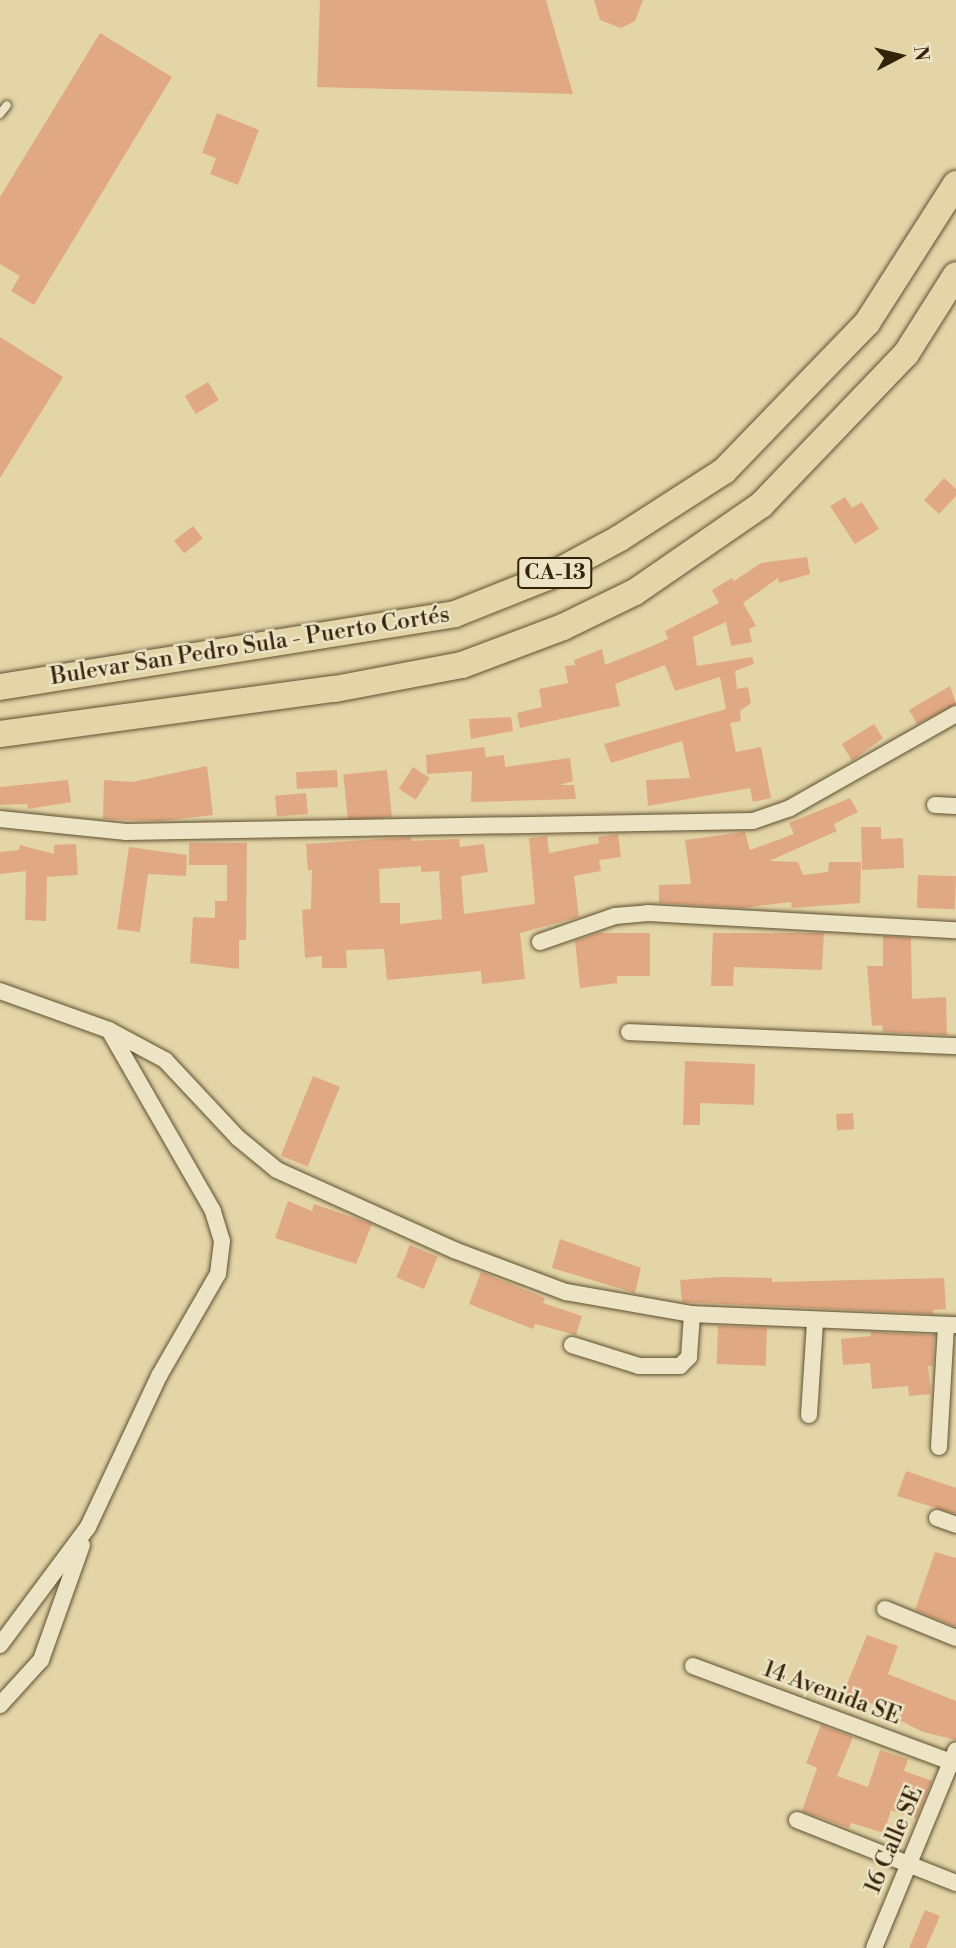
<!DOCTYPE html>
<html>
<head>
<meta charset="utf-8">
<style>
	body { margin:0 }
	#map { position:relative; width:956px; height:1948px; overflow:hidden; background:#e3d5a7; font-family:"Libre Bodoni",serif }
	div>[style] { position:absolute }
	.building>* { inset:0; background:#e1a983; transform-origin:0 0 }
	.roads { filter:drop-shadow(0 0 2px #604f30) drop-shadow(0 0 2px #604f30) }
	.service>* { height:8px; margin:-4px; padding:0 4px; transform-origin:4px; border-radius:4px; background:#ede4c6 }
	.minor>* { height:16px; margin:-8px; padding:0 8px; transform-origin:8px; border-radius:8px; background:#ede4c6 }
	.trunk>* { height:26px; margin:-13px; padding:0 13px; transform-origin:13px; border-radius:13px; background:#e3d5a7 }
	span { translate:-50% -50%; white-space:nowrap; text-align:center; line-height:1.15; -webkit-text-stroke:5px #ede4c6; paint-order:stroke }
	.shield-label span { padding:2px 5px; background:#ede4c6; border:2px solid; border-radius:5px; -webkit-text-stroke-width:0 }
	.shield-label { font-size:21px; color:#352208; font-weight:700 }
	.street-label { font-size:23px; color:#352208 }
	.north { position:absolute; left:865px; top:21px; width:70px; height:70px; -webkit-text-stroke:5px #ede4c6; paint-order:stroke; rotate:83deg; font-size:19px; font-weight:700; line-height:28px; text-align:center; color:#352208 }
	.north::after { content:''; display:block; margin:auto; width:24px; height:32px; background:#352208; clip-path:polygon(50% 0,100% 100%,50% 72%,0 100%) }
</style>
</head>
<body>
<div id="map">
	<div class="building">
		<div style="clip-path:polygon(320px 0,546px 0,573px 94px,317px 87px)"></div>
		<div style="clip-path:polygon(594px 0,643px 0,635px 21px,621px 28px,600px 20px)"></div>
		<div style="clip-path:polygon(100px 33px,172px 77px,34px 305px,11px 291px,20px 276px,0 264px,0 197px)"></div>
		<div style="clip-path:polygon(217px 113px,259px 130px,238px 185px,210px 174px,216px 158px,202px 153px)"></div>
		<div style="clip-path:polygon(0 337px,63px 377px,0 478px)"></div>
		<div style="left:208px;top:382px;width:21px;height:27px;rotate:59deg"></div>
		<div style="clip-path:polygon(944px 478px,956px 489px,956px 496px,939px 514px,924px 500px)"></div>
		<div style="clip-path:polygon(845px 497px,852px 508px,862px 502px,879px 529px,855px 544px,830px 506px)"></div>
		<div style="left:193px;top:526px;width:16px;height:24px;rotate:52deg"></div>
		<div style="clip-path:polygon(807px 557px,810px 574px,779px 583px,778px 578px,743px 603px,756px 626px,749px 629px,752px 642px,731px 646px,726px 622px,693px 637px,697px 666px,752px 657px,754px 664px,735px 671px,737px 689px,748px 687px,751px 703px,740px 711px,741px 721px,730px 723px,736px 752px,761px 747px,771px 798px,753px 802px,750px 788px,648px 806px,646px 780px,690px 778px,682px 741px,611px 763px,604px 744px,726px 709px,720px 677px,675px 691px,665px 665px,615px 684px,620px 706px,520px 728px,517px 713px,542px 707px,539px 689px,568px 683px,565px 666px,575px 665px,574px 660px,602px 649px,605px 665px,650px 647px,668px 639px,665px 631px,719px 603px,712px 590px,732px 578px,734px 581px,761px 563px)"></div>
		<div style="clip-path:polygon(950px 686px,956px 704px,917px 724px,909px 710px)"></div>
		<div style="clip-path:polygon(511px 717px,513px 731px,471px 739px,469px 719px)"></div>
		<div style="clip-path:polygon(874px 724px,883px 738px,852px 761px,842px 744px)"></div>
		<div style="clip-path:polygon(484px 747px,486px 757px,504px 755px,505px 767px,570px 758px,573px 781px,560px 785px,574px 785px,576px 799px,471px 802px,472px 771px,427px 774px,426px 755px)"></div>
		<div style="clip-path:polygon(207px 766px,213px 815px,161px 821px,103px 819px,104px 780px,132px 782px)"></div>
		<div style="left:413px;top:767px;width:20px;height:26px;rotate:33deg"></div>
		<div style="left:337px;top:770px;width:17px;height:41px;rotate:87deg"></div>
		<div style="left:387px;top:770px;width:47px;height:44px;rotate:84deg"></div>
		<div style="clip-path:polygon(68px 780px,71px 802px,28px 809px,27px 804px,0 805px,0 787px)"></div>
		<div style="left:306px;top:793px;width:21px;height:31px;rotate:85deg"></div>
		<div style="clip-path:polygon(850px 798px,858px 812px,834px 824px,837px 831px,769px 861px,798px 862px,803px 875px,828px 872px,829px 862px,861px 862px,860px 903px,792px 908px,791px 902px,742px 908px,659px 903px,659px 885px,691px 884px,685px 840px,745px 832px,750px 850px,794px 834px,789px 823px)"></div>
		<div style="clip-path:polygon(861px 827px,881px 827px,881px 839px,903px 838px,904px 868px,862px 870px)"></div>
		<div style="clip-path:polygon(evenodd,618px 834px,621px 857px,599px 860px,601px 871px,574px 876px,579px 917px,520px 933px,525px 979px,482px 984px,481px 971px,387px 980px,384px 949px,346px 950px,347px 968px,322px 968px,322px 956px,305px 958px,302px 910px,311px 909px,312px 870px,308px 870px,306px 844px,411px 837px,411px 841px,459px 839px,460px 847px,484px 844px,488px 872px,461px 876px,464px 914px,535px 904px,529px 838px,547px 836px,549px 853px,599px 843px,598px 837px,618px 834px,421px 866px,421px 872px,439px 871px,442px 919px,400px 924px,400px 903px,380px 903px,379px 869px,421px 866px)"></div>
		<div style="clip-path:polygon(189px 843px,247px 843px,246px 940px,239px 940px,239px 969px,190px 963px,193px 917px,215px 918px,215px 901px,227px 901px,227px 865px,189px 865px)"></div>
		<div style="clip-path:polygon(76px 844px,78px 875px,47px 877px,46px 921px,25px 920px,26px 871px,0 874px,0 852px,19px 850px,20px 845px,54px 854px,54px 845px)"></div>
		<div style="clip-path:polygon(129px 847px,187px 855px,186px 876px,148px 874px,140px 932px,117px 929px)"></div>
		<div style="left:918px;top:875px;width:38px;height:33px;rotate:2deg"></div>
		<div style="clip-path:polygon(598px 933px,650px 933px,650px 976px,617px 976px,617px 983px,580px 988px,575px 941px)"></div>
		<div style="clip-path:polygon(713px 933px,824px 933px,822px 970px,734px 967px,733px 986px,711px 986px)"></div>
		<div style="clip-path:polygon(883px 936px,911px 938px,912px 999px,946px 997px,947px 1035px,883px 1032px,882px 1025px,872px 1026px,867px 966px,883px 966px)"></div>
		<div style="clip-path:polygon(685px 1061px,755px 1064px,754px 1105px,700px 1103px,700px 1125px,683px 1125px)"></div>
		<div style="left:313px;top:1076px;width:29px;height:86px;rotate:22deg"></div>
		<div style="left:853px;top:1113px;width:16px;height:17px;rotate:86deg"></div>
		<div style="clip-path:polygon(288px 1201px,312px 1211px,314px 1204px,372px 1224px,356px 1264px,275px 1238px)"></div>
		<div style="clip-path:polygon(560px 1239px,641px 1268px,635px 1293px,552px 1268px)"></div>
		<div style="left:410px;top:1245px;width:30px;height:35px;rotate:23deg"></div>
		<div style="clip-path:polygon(481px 1272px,545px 1298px,543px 1303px,582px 1316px,576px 1335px,535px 1324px,533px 1329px,469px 1304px)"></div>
		<div style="clip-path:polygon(720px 1277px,772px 1278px,772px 1282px,944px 1278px,946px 1309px,933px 1310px,933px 1314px,682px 1302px,680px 1280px)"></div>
		<div style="left:718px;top:1326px;width:49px;height:38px;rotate:2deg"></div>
		<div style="clip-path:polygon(871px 1332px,934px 1335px,933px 1366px,928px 1366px,931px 1394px,909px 1396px,908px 1386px,872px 1389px,870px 1363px,843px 1365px,841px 1339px,871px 1336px)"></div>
		<div style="clip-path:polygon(906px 1471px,956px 1488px,956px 1514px,897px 1496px)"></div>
		<div style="clip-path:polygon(935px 1552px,956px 1558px,956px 1627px,915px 1610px)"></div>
		<div style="clip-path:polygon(867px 1635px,898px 1646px,888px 1674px,956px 1701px,956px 1740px,923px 1732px,899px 1720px,901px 1714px,843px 1694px)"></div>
		<div style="clip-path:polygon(821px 1725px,853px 1737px,837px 1776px,868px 1787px,880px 1750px,908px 1759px,904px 1771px,932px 1781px,916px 1819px,891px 1810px,884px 1833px,851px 1823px,849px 1828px,802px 1811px,817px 1768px,806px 1763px)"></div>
		<div style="clip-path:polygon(925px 1910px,940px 1916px,926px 1948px,909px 1948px)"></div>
	</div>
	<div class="roads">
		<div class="service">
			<div style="left:0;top:114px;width:11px;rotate:-52deg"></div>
		</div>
		<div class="minor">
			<div style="left:935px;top:805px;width:21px;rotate:3deg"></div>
			<div style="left:0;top:819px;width:127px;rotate:5.9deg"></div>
			<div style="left:126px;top:832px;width:627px;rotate:-1.01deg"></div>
			<div style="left:753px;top:821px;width:39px;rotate:-19deg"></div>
			<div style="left:790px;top:808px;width:191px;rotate:-29.5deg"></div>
			<div style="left:540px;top:942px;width:79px;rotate:-19.1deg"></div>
			<div style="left:615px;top:916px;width:33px;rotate:-5deg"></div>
			<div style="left:648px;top:913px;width:308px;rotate:3.2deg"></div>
			<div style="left:0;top:991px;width:116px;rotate:19.7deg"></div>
			<div style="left:109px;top:1030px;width:64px;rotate:28.2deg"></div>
			<div style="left:165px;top:1060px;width:107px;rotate:46.9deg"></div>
			<div style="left:238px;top:1138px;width:50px;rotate:39.4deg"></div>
			<div style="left:277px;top:1170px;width:194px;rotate:24.3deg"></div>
			<div style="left:454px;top:1250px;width:120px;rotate:20.6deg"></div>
			<div style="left:566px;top:1292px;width:128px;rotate:9.9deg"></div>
			<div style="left:692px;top:1314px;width:264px;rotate:2.4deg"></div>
			<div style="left:629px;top:1032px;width:327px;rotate:2.5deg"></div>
			<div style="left:572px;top:1345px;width:70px;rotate:17.4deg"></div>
			<div style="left:639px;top:1366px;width:41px"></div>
			<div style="left:680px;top:1366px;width:13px;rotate:-45deg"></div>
			<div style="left:689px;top:1357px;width:43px;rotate:-86deg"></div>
			<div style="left:809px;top:1415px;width:94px;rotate:-86.3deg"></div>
			<div style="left:939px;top:1447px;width:122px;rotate:-86.7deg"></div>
			<div style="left:937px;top:1518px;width:20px;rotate:20deg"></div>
			<div style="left:885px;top:1609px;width:77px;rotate:22.2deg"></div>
			<div style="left:0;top:1645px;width:147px;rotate:-53.3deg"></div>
			<div style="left:88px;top:1527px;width:167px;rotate:-64.8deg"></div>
			<div style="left:159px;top:1376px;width:118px;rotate:-60deg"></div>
			<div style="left:218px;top:1274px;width:33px;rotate:-83deg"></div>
			<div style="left:222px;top:1241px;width:31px;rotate:-107deg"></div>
			<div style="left:213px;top:1211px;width:207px;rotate:-119.9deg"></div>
			<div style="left:693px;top:1666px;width:281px;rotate:20.4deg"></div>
			<div style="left:0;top:1705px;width:61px;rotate:-47.7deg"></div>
			<div style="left:41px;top:1660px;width:122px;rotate:-70.4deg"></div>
			<div style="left:797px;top:1820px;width:171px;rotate:21.6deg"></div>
			<div style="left:874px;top:1948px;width:214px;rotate:-67.5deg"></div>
		</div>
		<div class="trunk">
			<div style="left:0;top:687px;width:461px;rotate:-9.1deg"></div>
			<div style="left:455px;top:614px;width:100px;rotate:-21.7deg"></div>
			<div style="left:548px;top:577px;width:82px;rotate:-28.4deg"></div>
			<div style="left:620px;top:538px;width:124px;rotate:-32.8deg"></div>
			<div style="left:724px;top:471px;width:206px;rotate:-46deg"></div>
			<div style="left:867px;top:323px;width:165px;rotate:-57.4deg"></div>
			<div style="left:0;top:734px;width:338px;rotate:-7.7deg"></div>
			<div style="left:335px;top:689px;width:129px;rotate:-10.7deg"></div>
			<div style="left:462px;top:665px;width:108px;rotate:-20.6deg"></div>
			<div style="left:563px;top:627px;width:80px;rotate:-25.9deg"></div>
			<div style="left:635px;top:592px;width:153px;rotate:-34.6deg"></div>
			<div style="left:761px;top:505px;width:209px;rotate:-46.2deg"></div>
			<div style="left:906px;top:354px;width:93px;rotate:-57.7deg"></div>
		</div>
	</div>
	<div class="shield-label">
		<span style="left:555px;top:573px">CA-13</span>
	</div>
	<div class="street-label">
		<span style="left:250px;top:646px;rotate:-9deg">Bulevar San Pedro Sula - Puerto Cortés</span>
		<span style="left:832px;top:1693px;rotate:20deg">14 Avenida SE</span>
		<span style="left:894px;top:1840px;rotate:-67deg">16 Calle SE</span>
	</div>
	<div class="north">N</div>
</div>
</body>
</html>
